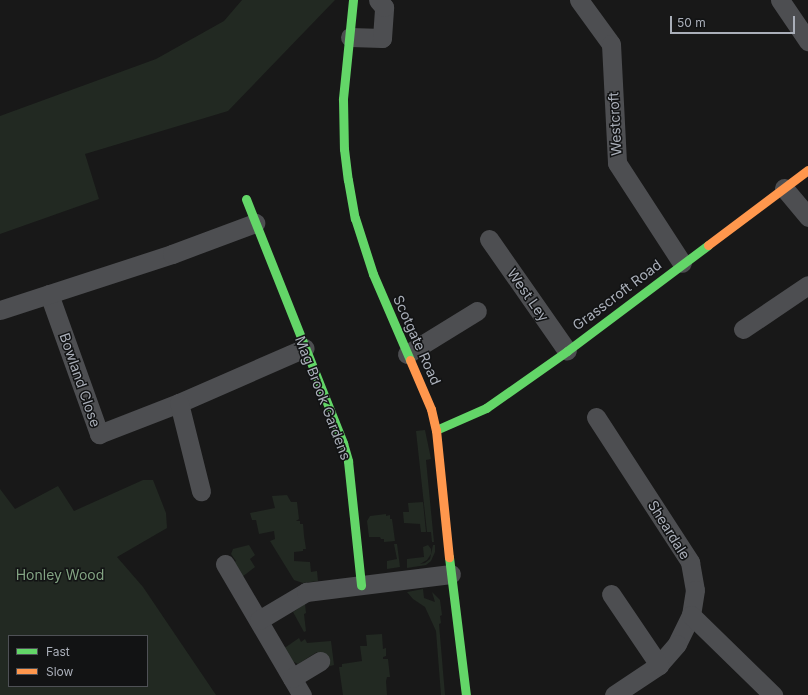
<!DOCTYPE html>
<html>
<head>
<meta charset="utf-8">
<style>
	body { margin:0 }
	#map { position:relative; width:808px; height:695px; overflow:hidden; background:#181818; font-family:Inter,sans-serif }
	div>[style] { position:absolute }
	.green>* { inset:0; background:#222922 }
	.street>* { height:19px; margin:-9.5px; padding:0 9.5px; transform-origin:9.5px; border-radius:9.5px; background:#4d4e51 }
	.fast>* { height:9px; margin:-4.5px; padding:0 4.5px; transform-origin:4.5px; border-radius:4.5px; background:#63d668 }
	.slow>* { height:9px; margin:-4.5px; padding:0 4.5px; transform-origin:4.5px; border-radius:4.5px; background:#ff974d }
	span { translate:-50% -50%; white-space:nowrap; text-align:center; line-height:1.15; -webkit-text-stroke:3px #121314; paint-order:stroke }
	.street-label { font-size:14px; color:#aaafb9 }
	.park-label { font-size:14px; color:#82a382 }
	.legend { position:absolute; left:8px; top:635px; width:140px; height:52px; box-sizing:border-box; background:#121314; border:1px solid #4f5156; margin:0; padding:5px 7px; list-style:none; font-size:12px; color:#aaafb9 }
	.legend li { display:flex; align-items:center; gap:8px; height:20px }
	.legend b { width:20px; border:1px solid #4f5156 }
	.scale { position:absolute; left:670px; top:16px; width:125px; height:18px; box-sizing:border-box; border:2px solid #aaafb9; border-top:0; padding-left:5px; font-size:12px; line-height:14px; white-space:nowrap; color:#aaafb9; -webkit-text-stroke:3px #121314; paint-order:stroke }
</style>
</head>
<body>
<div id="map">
	<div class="green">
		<div style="clip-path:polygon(242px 0,335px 0,228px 111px,85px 154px,99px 199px,0 234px,0 116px,156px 59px,224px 21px)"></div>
		<div style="clip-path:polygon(425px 430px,431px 459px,426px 460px,434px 542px,432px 542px,431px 532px,427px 532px,416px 431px)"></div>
		<div style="clip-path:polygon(evenodd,143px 480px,153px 480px,166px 513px,167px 528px,117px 557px,143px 587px,216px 695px,0 695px,0 489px,15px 509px,58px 486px,74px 511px,143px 480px,9px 636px,147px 636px,147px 686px,9px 686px,9px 636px)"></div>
		<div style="clip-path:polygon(287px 495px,291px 502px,297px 502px,299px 519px,296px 521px,300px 521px,300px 524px,303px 524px,304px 536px,306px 549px,303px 549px,303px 551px,294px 552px,294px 561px,310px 562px,311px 572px,317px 571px,318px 581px,303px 583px,294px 580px,270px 541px,275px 539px,274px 531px,259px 534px,256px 520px,252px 520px,250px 513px,275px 508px,272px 496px)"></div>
		<div style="clip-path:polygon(423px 502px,426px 532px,421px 532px,420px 524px,404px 523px,403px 512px,409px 512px,408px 503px)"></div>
		<div style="clip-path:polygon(386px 514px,386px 516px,390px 515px,390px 519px,392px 519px,395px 541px,384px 542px,384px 539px,381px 539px,380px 537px,369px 537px,367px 521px,370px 516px)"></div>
		<div style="clip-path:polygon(394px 544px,397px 544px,400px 567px,387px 569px,387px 561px,397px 559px)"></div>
		<div style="clip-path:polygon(249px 545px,255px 555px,250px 559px,255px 567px,242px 577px,233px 563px,236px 561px,231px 554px,233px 549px)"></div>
		<div style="clip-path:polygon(428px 545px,431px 549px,431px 554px,427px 560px,420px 564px,425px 563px,430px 559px,433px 545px,435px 545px,435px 552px,431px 561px,426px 565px,407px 568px,407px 559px,424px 557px,423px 547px)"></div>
		<div style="clip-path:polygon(423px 589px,424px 598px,435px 602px,432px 592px,440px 600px,442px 615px,440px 616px,441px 623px,439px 624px,445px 695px,441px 695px,436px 631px,425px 607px,413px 599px,407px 592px)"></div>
		<div style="clip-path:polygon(305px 604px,306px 613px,304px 614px,306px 631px,304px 632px,293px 612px)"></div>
		<div style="clip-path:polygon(382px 634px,383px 649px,386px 648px,386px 656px,383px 657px,383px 659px,388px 659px,390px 677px,387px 677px,386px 681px,387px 695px,343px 695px,339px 667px,342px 667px,342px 664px,362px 661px,360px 646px,367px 646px,366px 635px)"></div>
		<div style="clip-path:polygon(299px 638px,301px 642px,305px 639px,307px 643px,331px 641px,334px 665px,326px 667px,317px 652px,298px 664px,290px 660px,282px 647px,286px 647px)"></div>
	</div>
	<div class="street">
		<div style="left:579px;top:0;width:54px;rotate:54deg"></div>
		<div style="left:611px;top:44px;width:119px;rotate:87.1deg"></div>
		<div style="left:617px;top:163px;width:119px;rotate:57deg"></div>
		<div style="left:780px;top:0;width:50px;rotate:55.7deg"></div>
		<div style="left:350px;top:37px;width:32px;rotate:2deg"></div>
		<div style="left:382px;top:38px;width:31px;rotate:-86deg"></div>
		<div style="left:384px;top:7px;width:9px;rotate:-131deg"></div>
		<div style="left:784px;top:188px;width:38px;rotate:50deg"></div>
		<div style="left:489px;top:239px;width:136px;rotate:55.1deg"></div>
		<div style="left:49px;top:294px;width:149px;rotate:70.3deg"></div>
		<div style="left:99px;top:434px;width:86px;rotate:-21.2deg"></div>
		<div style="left:179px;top:403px;width:137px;rotate:-23.6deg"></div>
		<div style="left:0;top:310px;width:181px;rotate:-18deg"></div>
		<div style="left:172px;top:254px;width:89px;rotate:-20.5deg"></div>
		<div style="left:743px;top:329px;width:78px;rotate:-34.1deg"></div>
		<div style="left:407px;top:354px;width:82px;rotate:-31.6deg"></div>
		<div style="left:179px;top:403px;width:91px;rotate:76deg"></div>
		<div style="left:596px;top:417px;width:173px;rotate:57deg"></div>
		<div style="left:690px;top:562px;width:28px;rotate:80deg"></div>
		<div style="left:695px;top:590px;width:25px;rotate:99deg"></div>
		<div style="left:691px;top:615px;width:32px;rotate:116deg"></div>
		<div style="left:677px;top:644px;width:28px;rotate:131deg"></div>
		<div style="left:659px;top:665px;width:54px;rotate:146.3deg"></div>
		<div style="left:225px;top:564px;width:152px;rotate:59.6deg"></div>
		<div style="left:611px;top:594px;width:86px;rotate:55.9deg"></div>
		<div style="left:691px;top:615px;width:115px;rotate:44.3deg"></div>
		<div style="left:259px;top:620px;width:55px;rotate:-30.8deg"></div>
		<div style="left:306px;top:592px;width:146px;rotate:-7.1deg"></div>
		<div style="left:292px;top:678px;width:33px;rotate:-31deg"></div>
	</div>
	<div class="fast">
		<div style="left:353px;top:0;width:100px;rotate:95.8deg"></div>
		<div style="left:343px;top:99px;width:50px;rotate:88.9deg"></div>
		<div style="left:344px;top:149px;width:31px;rotate:83deg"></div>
		<div style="left:348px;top:180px;width:39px;rotate:80deg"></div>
		<div style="left:355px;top:218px;width:59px;rotate:72.2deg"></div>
		<div style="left:373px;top:274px;width:94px;rotate:66.7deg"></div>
		<div style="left:246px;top:199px;width:263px;rotate:68.3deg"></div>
		<div style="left:343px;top:443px;width:19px;rotate:74deg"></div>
		<div style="left:348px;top:461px;width:125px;rotate:84deg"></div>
		<div style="left:436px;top:430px;width:55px;rotate:-23.7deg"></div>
		<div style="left:486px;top:408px;width:99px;rotate:-35.1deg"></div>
		<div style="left:567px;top:351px;width:176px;rotate:-36.9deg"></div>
		<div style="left:449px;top:557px;width:139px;rotate:83deg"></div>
	</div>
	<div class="slow">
		<div style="left:708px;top:245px;width:125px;rotate:-36.9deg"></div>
		<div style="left:410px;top:360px;width:53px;rotate:66.8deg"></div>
		<div style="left:431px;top:409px;width:22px;rotate:77deg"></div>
		<div style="left:436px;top:430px;width:128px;rotate:84.2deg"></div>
	</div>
	<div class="street-label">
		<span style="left:615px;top:124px;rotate:-93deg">Westcroft</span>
		<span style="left:528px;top:295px;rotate:55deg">West Ley</span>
		<span style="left:617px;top:295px;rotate:-37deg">Grasscroft Road</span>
		<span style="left:417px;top:340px;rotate:66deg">Scotgate Road</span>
		<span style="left:80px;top:380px;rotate:71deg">Bowland Close</span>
		<span style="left:323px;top:398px;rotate:69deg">Mag Brook Gardens</span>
		<span style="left:669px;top:530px;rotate:58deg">Sheardale</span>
	</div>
	<div class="park-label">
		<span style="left:60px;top:575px">Honley Wood</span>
	</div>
	<ul class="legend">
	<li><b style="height:5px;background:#63d668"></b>Fast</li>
	<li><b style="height:5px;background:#ff974d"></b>Slow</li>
	</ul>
	<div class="scale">50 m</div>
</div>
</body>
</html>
